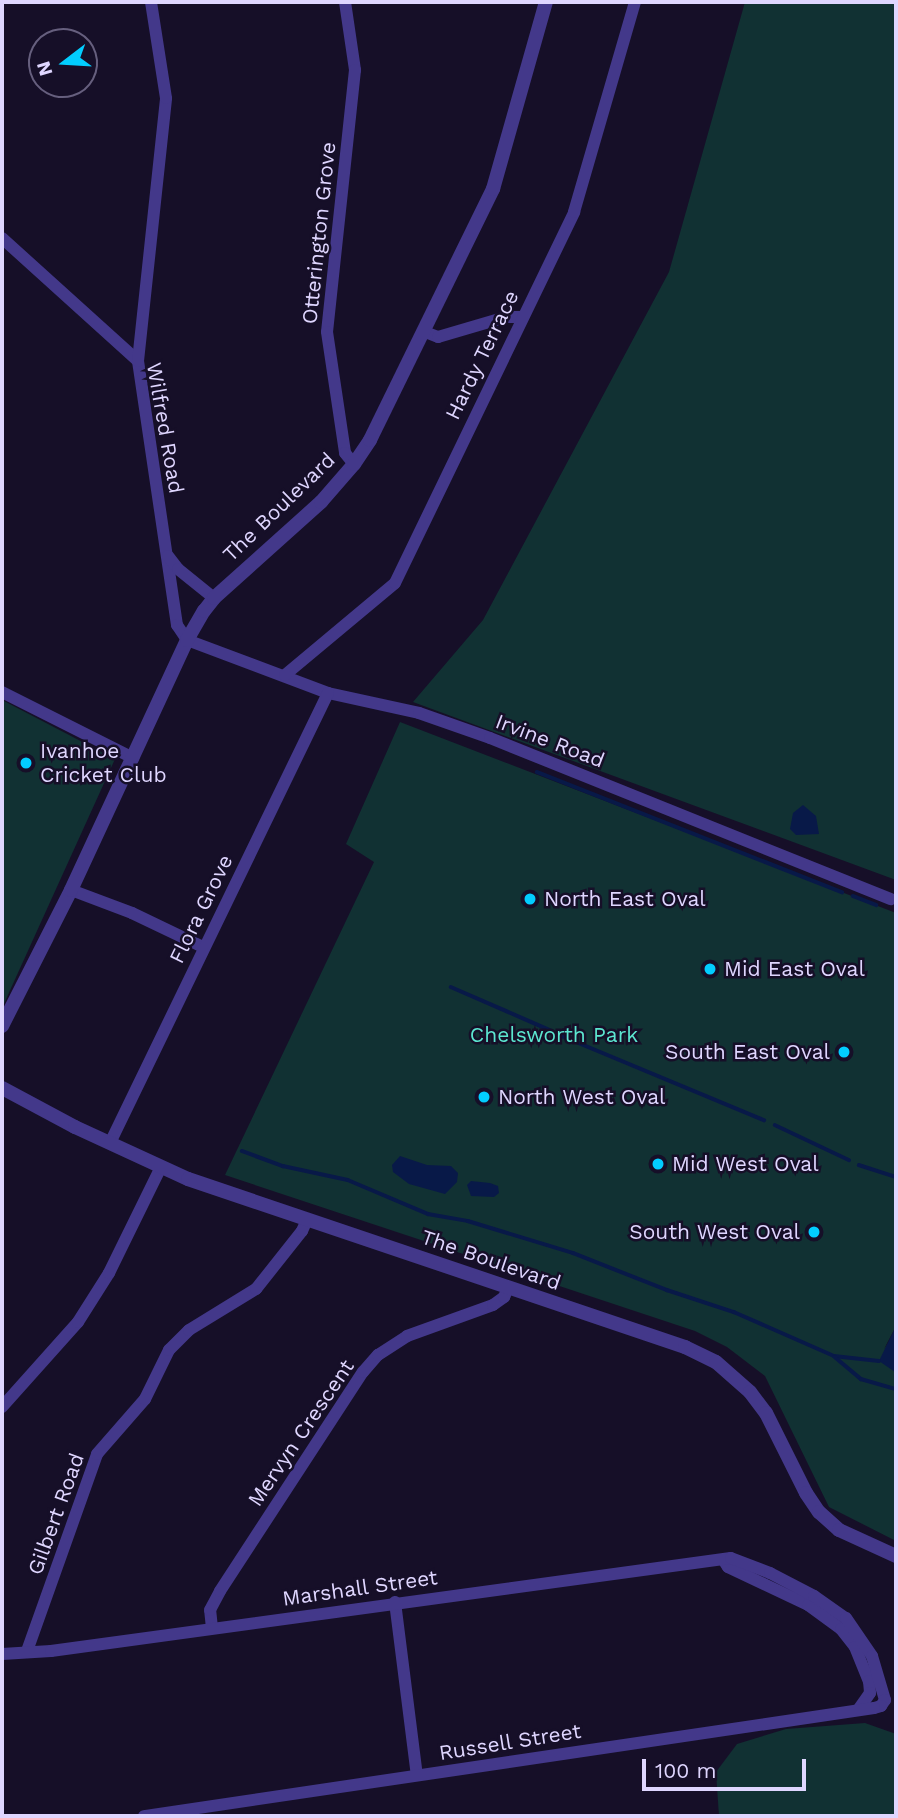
<!DOCTYPE html>
<html>
<head>
<meta charset="utf-8">
<style>
	body { margin:0 }
	#map { position:relative; width:898px; height:1818px; overflow:hidden; background:#160f28; font-family:"Work Sans",sans-serif }
	div>[style] { position:absolute }
	.green>* { inset:0; background:#113133 }
	.water>* { inset:0; background:#081948 }
	.stream>* { height:3.5px; margin:-1.75px; padding:0 1.75px; transform-origin:1.75px; border-radius:1.75px; background:#081948 }
	.minor>* { height:12px; margin:-6px; padding:0 6px; transform-origin:6px; border-radius:6px; background:#43388a }
	.tertiary>* { height:14px; margin:-7px; padding:0 7px; transform-origin:7px; border-radius:7px; background:#43388a }
	.dots>* { width:19px; height:19px; translate:-50% -50%; box-sizing:border-box; border:4px solid #160f28; border-radius:50% }
	span { translate:-50% -50%; white-space:nowrap; text-align:center; line-height:1.15; -webkit-text-stroke:5px #160f28; paint-order:stroke }
	.street-label { font-size:21px; color:#dfd6ff }
	.poi-label { font-size:21px; color:#dfd6ff }
	.left { translate:0 -50%; text-align:left }
	.right { translate:-100% -50%; text-align:right }
	.park-label { font-size:21px; color:#5ce6d0 }
	.frame { position:absolute; inset:0; border:4px solid #dfd6ff; pointer-events:none }
	.north { position:absolute; left:28px; top:28px; width:70px; height:70px; box-sizing:border-box; background:#160f28; border:2px solid #665f7e; border-radius:50%; rotate:253deg; font-size:19px; font-weight:700; line-height:28px; text-align:center; color:#dfd6ff }
	.north::after { content:''; display:block; margin:auto; width:24px; height:32px; background:#02cdff; clip-path:polygon(50% 0,100% 100%,50% 72%,0 100%) }
	.scale { position:absolute; left:642px; top:1759px; width:164px; height:32px; box-sizing:border-box; border:4px solid #dfd6ff; border-top:0; padding-left:9px; font-size:21px; line-height:24px; white-space:nowrap; color:#dfd6ff; -webkit-text-stroke:5px #160f28; paint-order:stroke }
</style>
</head>
<body>
<div id="map">
	<div class="green">
		<div style="clip-path:polygon(745px 2px,896px 2px,896px 880px,413px 702px,483px 620px,669px 272px)"></div>
		<div style="clip-path:polygon(2px 700px,115px 759px,2px 1008px)"></div>
		<div style="clip-path:polygon(400px 722px,896px 913px,896px 1326px,884px 1349px,896px 1332px,896px 1541px,829px 1507px,765px 1376px,727px 1347px,695px 1331px,225px 1175px,374px 862px,346px 844px)"></div>
		<div style="clip-path:polygon(865px 1723px,896px 1734px,896px 1816px,719px 1816px,716px 1772px,737px 1744px,786px 1729px)"></div>
	</div>
	<div class="water">
		<div style="clip-path:polygon(803px 805px,816px 816px,819px 834px,796px 835px,790px 829px,793px 813px)"></div>
		<div style="clip-path:polygon(400px 1156px,427px 1165px,451px 1166px,458px 1173px,457px 1182px,445px 1194px,409px 1184px,393px 1172px,392px 1165px)"></div>
		<div style="clip-path:polygon(471px 1181px,490px 1183px,498px 1186px,499px 1193px,494px 1197px,471px 1196px,467px 1185px)"></div>
		<div style="clip-path:polygon(896px 1326px,896px 1371px,895px 1372px,879px 1361px)"></div>
	</div>
	<div class="stream">
		<div style="left:537px;top:772px;width:328px;rotate:21.5deg"></div>
		<div style="left:853px;top:896px;width:25px;rotate:21deg"></div>
		<div style="left:451px;top:987px;width:110px;rotate:23.5deg"></div>
		<div style="left:562px;top:1036px;width:219px;rotate:22.6deg"></div>
		<div style="left:775px;top:1125px;width:82px;rotate:25.3deg"></div>
		<div style="left:242px;top:1151px;width:44px;rotate:20.1deg"></div>
		<div style="left:283px;top:1166px;width:66px;rotate:12.2deg"></div>
		<div style="left:348px;top:1180px;width:87px;rotate:23deg"></div>
		<div style="left:428px;top:1214px;width:41px;rotate:9.9deg"></div>
		<div style="left:468px;top:1221px;width:110px;rotate:16.9deg"></div>
		<div style="left:573px;top:1253px;width:101px;rotate:21.5deg"></div>
		<div style="left:667px;top:1290px;width:71px;rotate:18.2deg"></div>
		<div style="left:734px;top:1312px;width:109px;rotate:23.7deg"></div>
		<div style="left:834px;top:1356px;width:45px;rotate:6.3deg"></div>
		<div style="left:859px;top:1165px;width:39px;rotate:18deg"></div>
		<div style="left:835px;top:1357px;width:34px;rotate:40deg"></div>
		<div style="left:861px;top:1379px;width:36px;rotate:16deg"></div>
	</div>
	<div class="minor">
		<div style="left:345px;top:2px;width:69px;rotate:81.6deg"></div>
		<div style="left:355px;top:70px;width:263px;rotate:96.1deg"></div>
		<div style="left:327px;top:332px;width:122px;rotate:81.5deg"></div>
		<div style="left:345px;top:453px;width:14px;rotate:51deg"></div>
		<div style="left:2px;top:238px;width:183px;rotate:42.1deg"></div>
		<div style="left:138px;top:361px;width:267px;rotate:81.6deg"></div>
		<div style="left:177px;top:625px;width:18px;rotate:56deg"></div>
		<div style="left:187px;top:640px;width:151px;rotate:20.6deg"></div>
		<div style="left:328px;top:693px;width:93px;rotate:12.4deg"></div>
		<div style="left:419px;top:713px;width:75px;rotate:19.4deg"></div>
		<div style="left:490px;top:738px;width:432px;rotate:21.9deg"></div>
		<div style="left:425px;top:332px;width:14px;rotate:21deg"></div>
		<div style="left:438px;top:337px;width:71px;rotate:-16.4deg"></div>
		<div style="left:506px;top:317px;width:15px"></div>
		<div style="left:138px;top:361px;width:264px;rotate:-83.9deg"></div>
		<div style="left:166px;top:98px;width:97px;rotate:-98.9deg"></div>
		<div style="left:168px;top:556px;width:16px;rotate:52deg"></div>
		<div style="left:178px;top:569px;width:46px;rotate:38.9deg"></div>
		<div style="left:285px;top:675px;width:143px;rotate:-39.9deg"></div>
		<div style="left:395px;top:583px;width:412px;rotate:-64.2deg"></div>
		<div style="left:574px;top:212px;width:219px;rotate:-73.8deg"></div>
		<div style="left:2px;top:692px;width:147px;rotate:26.7deg"></div>
		<div style="left:71px;top:890px;width:65px;rotate:20.7deg"></div>
		<div style="left:132px;top:913px;width:79px;rotate:25.6deg"></div>
		<div style="left:110px;top:1143px;width:500px;rotate:-64.15deg"></div>
		<div style="left:2px;top:1407px;width:114px;rotate:-48.2deg"></div>
		<div style="left:78px;top:1322px;width:58px;rotate:-57.7deg"></div>
		<div style="left:109px;top:1273px;width:118px;rotate:-63.9deg"></div>
		<div style="left:724px;top:1561px;width:7px;rotate:56deg"></div>
		<div style="left:728px;top:1567px;width:89px;rotate:25.4deg"></div>
		<div style="left:808px;top:1605px;width:41px;rotate:36deg"></div>
		<div style="left:841px;top:1629px;width:23px;rotate:52deg"></div>
		<div style="left:855px;top:1647px;width:37px;rotate:68deg"></div>
		<div style="left:869px;top:1681px;width:12px;rotate:85deg"></div>
		<div style="left:870px;top:1693px;width:19px;rotate:125deg"></div>
		<div style="left:395px;top:1602px;width:174px;rotate:82.8deg"></div>
		<div style="left:212px;top:1628px;width:18px;rotate:-96deg"></div>
		<div style="left:210px;top:1610px;width:21px;rotate:-62deg"></div>
		<div style="left:220px;top:1591px;width:262px;rotate:-56.9deg"></div>
		<div style="left:363px;top:1372px;width:23px;rotate:-49deg"></div>
		<div style="left:378px;top:1355px;width:35px;rotate:-33deg"></div>
		<div style="left:407px;top:1336px;width:91px;rotate:-19.8deg"></div>
		<div style="left:493px;top:1305px;width:14px;rotate:-36deg"></div>
		<div style="left:504px;top:1297px;width:10px;rotate:-66deg"></div>
		<div style="left:27px;top:1651px;width:209px;rotate:-70.4deg"></div>
		<div style="left:97px;top:1454px;width:73px;rotate:-48.9deg"></div>
		<div style="left:145px;top:1399px;width:55px;rotate:-63.9deg"></div>
		<div style="left:169px;top:1350px;width:28px;rotate:-45deg"></div>
		<div style="left:189px;top:1330px;width:79px;rotate:-31.5deg"></div>
		<div style="left:256px;top:1289px;width:74px;rotate:-51.6deg"></div>
		<div style="left:302px;top:1231px;width:12px;rotate:-66deg"></div>
		<div style="left:2px;top:1654px;width:49px;rotate:-3.5deg"></div>
		<div style="left:51px;top:1651px;width:686px;rotate:-7.79deg"></div>
		<div style="left:731px;top:1558px;width:42px;rotate:21deg"></div>
		<div style="left:770px;top:1573px;width:50px;rotate:27.6deg"></div>
		<div style="left:814px;top:1596px;width:39px;rotate:35deg"></div>
		<div style="left:846px;top:1618px;width:46px;rotate:55.6deg"></div>
		<div style="left:872px;top:1656px;width:46px;rotate:73.5deg"></div>
		<div style="left:885px;top:1700px;width:7px;rotate:124deg"></div>
		<div style="left:881px;top:1706px;width:7px;rotate:164deg"></div>
		<div style="left:874px;top:1708px;width:738px;rotate:171.58deg"></div>
	</div>
	<div class="tertiary">
		<div style="left:2px;top:1026px;width:153px;rotate:-63.1deg"></div>
		<div style="left:71px;top:890px;width:276px;rotate:-65.1deg"></div>
		<div style="left:187px;top:640px;width:34px;rotate:-60deg"></div>
		<div style="left:204px;top:611px;width:16px;rotate:-52deg"></div>
		<div style="left:214px;top:598px;width:144px;rotate:-41.9deg"></div>
		<div style="left:321px;top:502px;width:50px;rotate:-49deg"></div>
		<div style="left:354px;top:464px;width:29px;rotate:-56deg"></div>
		<div style="left:370px;top:440px;width:280px;rotate:-63.9deg"></div>
		<div style="left:493px;top:189px;width:194px;rotate:-74.2deg"></div>
		<div style="left:2px;top:1088px;width:83px;rotate:28.1deg"></div>
		<div style="left:75px;top:1127px;width:124px;rotate:24.7deg"></div>
		<div style="left:188px;top:1179px;width:525px;rotate:18.68deg"></div>
		<div style="left:685px;top:1347px;width:34px;rotate:26deg"></div>
		<div style="left:716px;top:1362px;width:45px;rotate:41.4deg"></div>
		<div style="left:750px;top:1392px;width:26px;rotate:53deg"></div>
		<div style="left:766px;top:1413px;width:89px;rotate:63.4deg"></div>
		<div style="left:806px;top:1493px;width:23px;rotate:56deg"></div>
		<div style="left:819px;top:1512px;width:27px;rotate:42deg"></div>
		<div style="left:839px;top:1530px;width:63px;rotate:24.5deg"></div>
	</div>
	<div class="dots">
		<div style="left:26px;top:763px;background:#02cdff"></div>
		<div style="left:530px;top:899px;background:#02cdff"></div>
		<div style="left:710px;top:969px;background:#02cdff"></div>
		<div style="left:844px;top:1052px;background:#02cdff"></div>
		<div style="left:484px;top:1097px;background:#02cdff"></div>
		<div style="left:658px;top:1164px;background:#02cdff"></div>
		<div style="left:814px;top:1232px;background:#02cdff"></div>
	</div>
	<div class="street-label">
		<span style="left:319px;top:233px;rotate:-84deg">Otterington Grove</span>
		<span style="left:482px;top:355px;rotate:-64deg">Hardy Terrace</span>
		<span style="left:165px;top:428px;rotate:80deg">Wilfred Road</span>
		<span style="left:279px;top:507px;rotate:-44deg">The Boulevard</span>
		<span style="left:550px;top:741px;rotate:21deg">Irvine Road</span>
		<span style="left:201px;top:909px;rotate:-64deg">Flora Grove</span>
		<span style="left:491px;top:1260px;rotate:19deg">The Boulevard</span>
		<span style="left:301px;top:1433px;rotate:-56deg">Mervyn Crescent</span>
		<span style="left:56px;top:1514px;rotate:-70deg">Gilbert Road</span>
		<span style="left:360px;top:1588px;rotate:-8deg">Marshall Street</span>
		<span style="left:510px;top:1742px;rotate:-9deg">Russell Street</span>
	</div>
	<div class="poi-label">
		<span class="left" style="left:40px;top:763px">Ivanhoe<br>Cricket Club</span>
		<span class="left" style="left:544px;top:899px">North East Oval</span>
		<span class="left" style="left:724px;top:969px">Mid East Oval</span>
		<span class="right" style="left:830px;top:1052px">South East Oval</span>
		<span class="left" style="left:498px;top:1097px">North West Oval</span>
		<span class="left" style="left:672px;top:1164px">Mid West Oval</span>
		<span class="right" style="left:800px;top:1232px">South West Oval</span>
	</div>
	<div class="park-label">
		<span style="left:554px;top:1035px">Chelsworth Park</span>
	</div>
	<div class="frame"></div>
	<div class="north">N</div>
	<div class="scale">100 m</div>
</div>
</body>
</html>
